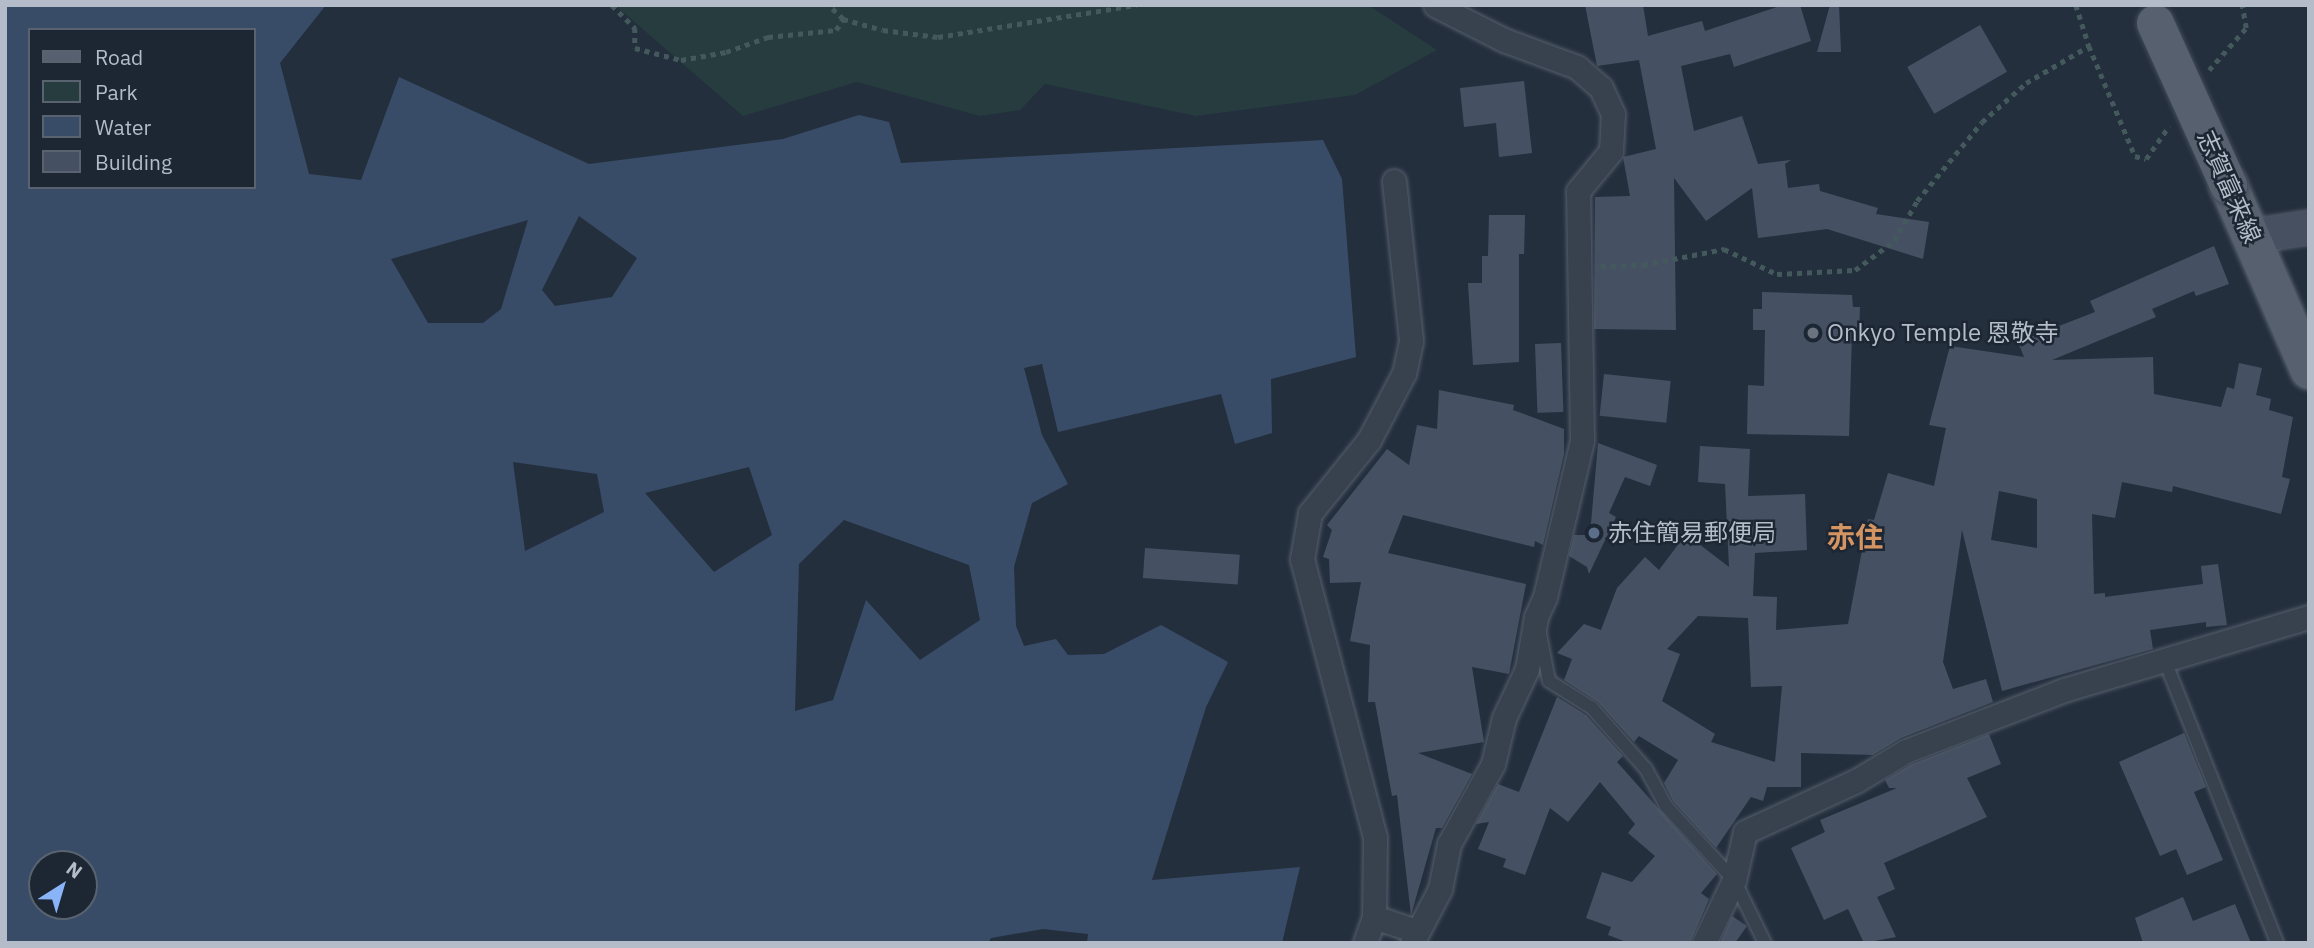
<!DOCTYPE html>
<html>
<head>
<meta charset="utf-8">
<style>
	body { margin:0 }
	#map { position:relative; width:2314px; height:948px; overflow:hidden; background:#242f3e; font-family:"IBM Plex Sans","Noto Sans JP",sans-serif }
	div>[style] { position:absolute }
	.green>* { inset:0; background:#263c3f }
	.water>* { inset:0; background:#394c67 }
	.building>* { inset:0; background:#455162; transform-origin:0 0 }
	.path>* { height:4.5px; margin-top:-2.25px; transform-origin:0; background:repeating-linear-gradient(90deg,#44595c 0 5px,transparent 0 10px) }
	.roads { filter:drop-shadow(0 0 2px #565f6c) drop-shadow(0 0 2px #565f6c) }
	.lane>* { height:12px; margin:-6px; padding:0 6px; transform-origin:6px; border-radius:6px; background:#38414e }
	.street>* { height:23px; margin:-11.5px; padding:0 11.5px; transform-origin:11.5px; border-radius:11.5px; background:#38414e }
	.secondary>* { height:33px; margin:-16.5px; padding:0 16.5px; transform-origin:16.5px; border-radius:16.5px; background:#465061 }
	.primary>* { height:37px; margin:-18.5px; padding:0 18.5px; transform-origin:18.5px; border-radius:18.5px; background:#56606e }
	.bridges { filter:drop-shadow(0 0 2px #414a57) drop-shadow(0 0 2px #414a57) }
	.primary-bridge>* { height:37px; margin:-18.5px; padding:0 18.5px; transform-origin:18.5px; border-radius:18.5px; background:#56606e }
	.dots>* { width:19px; height:19px; translate:-50% -50%; box-sizing:border-box; border:4px solid #1d2633; border-radius:50% }
	span { translate:-50% -50%; white-space:nowrap; text-align:center; line-height:1.15; -webkit-text-stroke:5px #1d2633; paint-order:stroke }
	.street-label { font-size:24px; color:#b4bcc9 }
	.poi-label { font-size:24px; color:#b4bcc9 }
	.left { translate:0 -50%; text-align:left }
	.quarter-label { font-size:28px; color:#d59563; font-weight:700 }
	.frame { position:absolute; inset:0; border:7px solid #b4bcc9; pointer-events:none }
	.legend { position:absolute; left:28px; top:28px; width:228px; height:161px; box-sizing:border-box; background:#1d2633; border:2px solid #59626f; margin:0; padding:9px 12px; list-style:none; font-size:21px; color:#b4bcc9 }
	.legend li { display:flex; align-items:center; gap:14px; height:35px }
	.legend b { width:35px; border:2px solid #59626f }
	.north { position:absolute; left:28px; top:850px; width:70px; height:70px; box-sizing:border-box; background:#1d2633; border:2px solid #59626f; border-radius:50%; rotate:37deg; font-size:19px; font-weight:700; line-height:28px; text-align:center; color:#b4bcc9 }
	.north::after { content:''; display:block; margin:auto; width:24px; height:32px; background:#8ab4f8; clip-path:polygon(50% 0,100% 100%,50% 72%,0 100%) }
</style>
</head>
<body>
<div id="map">
	<div class="green">
		<div style="clip-path:polygon(615px 5px,1368px 5px,1437px 50px,1355px 95px,1196px 116px,1045px 84px,1020px 110px,980px 116px,857px 82px,743px 116px)"></div>
	</div>
	<div class="water">
		<div style="clip-path:polygon(evenodd,5px 5px,326px 5px,280px 63px,309px 174px,361px 180px,399px 77px,589px 164px,783px 139px,859px 115px,889px 122px,901px 163px,1323px 140px,1342px 179px,1356px 357px,1271px 379px,1272px 433px,1235px 444px,1221px 394px,1058px 432px,1042px 364px,1024px 368px,1042px 435px,1068px 484px,1032px 503px,1014px 567px,1016px 626px,1024px 646px,1056px 639px,1068px 655px,1104px 654px,1161px 625px,1228px 662px,1206px 707px,1152px 880px,1300px 867px,1282px 943px,1087px 943px,1088px 934px,1043px 929px,991px 938px,988px 943px,5px 943px,5px 5px,30px 30px,254px 30px,254px 187px,30px 187px,30px 30px,5px 5px,579px 216px,637px 258px,612px 297px,555px 306px,542px 290px,579px 216px,5px 5px,528px 220px,501px 309px,483px 323px,428px 323px,391px 259px,528px 220px,5px 5px,513px 462px,597px 474px,604px 512px,525px 551px,513px 462px,5px 5px,749px 467px,772px 535px,714px 572px,645px 493px,749px 467px,5px 5px,844px 520px,969px 565px,980px 620px,920px 660px,866px 600px,833px 700px,795px 711px,799px 564px,844px 520px,5px 5px,42px 864px,84px 864px,84px 906px,42px 906px,42px 864px)"></div>
	</div>
	<div class="building">
		<div style="clip-path:polygon(1585px 5px,1643px 5px,1648px 36px,1702px 21px,1705px 31px,1783px 5px,1800px 5px,1811px 41px,1734px 67px,1730px 54px,1681px 66px,1694px 131px,1742px 116px,1758px 164px,1791px 160px,1785px 164px,1788px 188px,1819px 184px,1820px 191px,1878px 208px,1876px 214px,1929px 222px,1923px 259px,1827px 229px,1758px 238px,1752px 188px,1706px 221px,1674px 178px,1676px 330px,1594px 329px,1595px 197px,1630px 196px,1623px 157px,1656px 149px,1639px 60px,1597px 66px)"></div>
		<div style="clip-path:polygon(1830px 5px,1839px 5px,1841px 52px,1817px 52px)"></div>
		<div style="left:1980px;top:25px;width:54px;height:84px;rotate:60deg"></div>
		<div style="clip-path:polygon(1524px 81px,1532px 153px,1499px 157px,1496px 123px,1464px 127px,1460px 88px)"></div>
		<div style="clip-path:polygon(1489px 215px,1525px 215px,1524px 254px,1519px 254px,1519px 362px,1473px 365px,1468px 283px,1482px 283px,1482px 256px,1488px 256px)"></div>
		<div style="clip-path:polygon(evenodd,2214px 246px,2229px 284px,2196px 296px,2194px 291px,2152px 309px,2156px 317px,2052px 360px,2153px 357px,2154px 394px,2221px 407px,2227px 387px,2234px 389px,2239px 363px,2262px 368px,2256px 395px,2271px 399px,2269px 410px,2293px 417px,2282px 477px,2290px 479px,2281px 514px,2173px 486px,2172px 492px,2122px 482px,2115px 518px,2092px 514px,2094px 594px,2105px 593px,2105px 597px,2203px 584px,2201px 566px,2218px 564px,2227px 625px,2206px 627px,2206px 622px,2150px 630px,2153px 649px,2002px 691px,1962px 530px,1943px 662px,1953px 689px,1986px 679px,1993px 702px,1901px 738px,1873px 755px,1801px 753px,1801px 787px,1767px 787px,1763px 801px,1751px 797px,1716px 848px,1673px 801px,1664px 783px,1678px 760px,1639px 736px,1634px 742px,1598px 702px,1564px 680px,1572px 659px,1557px 653px,1584px 624px,1601px 630px,1617px 588px,1645px 557px,1659px 570px,1686px 534px,1729px 567px,1725px 484px,1698px 482px,1700px 446px,1750px 449px,1748px 496px,1805px 494px,1807px 550px,1755px 553px,1753px 596px,1777px 597px,1776px 630px,1848px 624px,1868px 519px,1874px 520px,1888px 473px,1934px 486px,1946px 428px,1929px 425px,1950px 346px,2024px 357px,2018px 342px,2095px 312px,2090px 301px,2214px 246px,1999px 491px,2037px 499px,2037px 548px,1991px 540px,1999px 491px,2214px 246px,1698px 616px,1748px 618px,1751px 687px,1782px 686px,1775px 762px,1711px 742px,1715px 734px,1662px 701px,1680px 654px,1667px 649px,1698px 616px)"></div>
		<div style="clip-path:polygon(1762px 292px,1852px 295px,1853px 307px,1860px 307px,1859px 334px,1852px 334px,1849px 436px,1747px 434px,1748px 385px,1764px 386px,1765px 330px,1753px 330px,1753px 309px,1762px 309px)"></div>
		<div style="left:1561px;top:343px;width:69px;height:26px;rotate:88deg"></div>
		<div style="left:1604px;top:374px;width:67px;height:42px;rotate:6deg"></div>
		<div style="clip-path:polygon(1439px 390px,1514px 405px,1513px 410px,1564px 429px,1564px 454px,1543px 545px,1535px 541px,1534px 547px,1403px 515px,1388px 553px,1526px 584px,1509px 674px,1472px 667px,1484px 742px,1418px 753px,1472px 774px,1442px 828px,1436px 828px,1411px 915px,1397px 795px,1392px 796px,1375px 702px,1368px 702px,1370px 645px,1350px 641px,1361px 582px,1330px 583px,1329px 559px,1323px 557px,1332px 530px,1327px 525px,1387px 449px,1409px 465px,1417px 425px,1437px 429px)"></div>
		<div style="clip-path:polygon(1598px 443px,1657px 465px,1650px 486px,1625px 477px,1609px 513px,1616px 517px,1589px 574px,1587px 567px,1569px 556px,1574px 535px,1590px 535px)"></div>
		<div style="left:1145px;top:548px;width:95px;height:30px;rotate:4deg"></div>
		<div style="clip-path:polygon(1557px 697px,1586px 715px,1623px 756px,1617px 762px,1717px 874px,1701px 893px,1709px 899px,1690px 943px,1629px 943px,1608px 935px,1611px 927px,1586px 918px,1602px 872px,1632px 882px,1655px 856px,1628px 833px,1635px 824px,1600px 782px,1568px 822px,1550px 808px,1525px 875px,1503px 867px,1506px 859px,1478px 849px,1489px 822px,1476px 824px,1498px 784px,1519px 792px)"></div>
		<div style="clip-path:polygon(2184px 733px,2206px 787px,2194px 792px,2223px 860px,2187px 875px,2176px 849px,2160px 856px,2119px 762px)"></div>
		<div style="clip-path:polygon(1989px 734px,2001px 764px,1967px 778px,1987px 817px,1884px 863px,1895px 889px,1877px 897px,1896px 937px,1864px 943px,1848px 909px,1824px 920px,1791px 848px,1825px 832px,1820px 820px,1897px 788px,1889px 788px,1885px 780px,1912px 764px)"></div>
		<div style="clip-path:polygon(2183px 897px,2193px 921px,2235px 904px,2251px 943px,2143px 943px,2135px 918px)"></div>
		<div style="clip-path:polygon(1732px 916px,1747px 926px,1735px 943px,1720px 943px)"></div>
	</div>
	<div class="path">
		<div style="left:612px;top:5px;width:33px;rotate:45deg"></div>
		<div style="left:635px;top:28px;width:20px;rotate:90deg"></div>
		<div style="left:635px;top:48px;width:48px;rotate:14.6deg"></div>
		<div style="left:681px;top:60px;width:46px;rotate:-10.1deg"></div>
		<div style="left:726px;top:52px;width:45px;rotate:-19.7deg"></div>
		<div style="left:768px;top:37px;width:68px;rotate:-5.9deg"></div>
		<div style="left:836px;top:30px;width:13px;rotate:-58deg"></div>
		<div style="left:843px;top:19px;width:21px;rotate:-137deg"></div>
		<div style="left:2076px;top:5px;width:43px;rotate:72.4deg"></div>
		<div style="left:843px;top:19px;width:41px;rotate:15.4deg"></div>
		<div style="left:883px;top:30px;width:55px;rotate:7.3deg"></div>
		<div style="left:938px;top:37px;width:201px;rotate:-9.2deg"></div>
		<div style="left:2209px;top:70px;width:56px;rotate:-48.6deg"></div>
		<div style="left:2246px;top:28px;width:23px;rotate:-100deg"></div>
		<div style="left:1601px;top:266px;width:42px;rotate:-1.4deg"></div>
		<div style="left:1643px;top:265px;width:83px;rotate:-11.2deg"></div>
		<div style="left:1724px;top:249px;width:59px;rotate:25.3deg"></div>
		<div style="left:1777px;top:274px;width:78px;rotate:-2.9deg"></div>
		<div style="left:1855px;top:270px;width:49px;rotate:-36.6deg"></div>
		<div style="left:1894px;top:241px;width:46px;rotate:-60.1deg"></div>
		<div style="left:1917px;top:201px;width:102px;rotate:-50.6deg"></div>
		<div style="left:1982px;top:122px;width:59px;rotate:-41.6deg"></div>
		<div style="left:2026px;top:83px;width:73px;rotate:-30.4deg"></div>
		<div style="left:2089px;top:46px;width:119px;rotate:67.3deg"></div>
		<div style="left:2135px;top:156px;width:11px;rotate:15deg"></div>
		<div style="left:2146px;top:159px;width:40px;rotate:-55.1deg"></div>
	</div>
	<div class="roads">
		<div class="lane">
			<div style="left:1539px;top:629px;width:53px;rotate:79.1deg"></div>
			<div style="left:1549px;top:681px;width:51px;rotate:32.1deg"></div>
			<div style="left:1592px;top:708px;width:81px;rotate:48.5deg"></div>
			<div style="left:1646px;top:769px;width:42px;rotate:61.6deg"></div>
			<div style="left:1666px;top:806px;width:100px;rotate:47.4deg"></div>
			<div style="left:1734px;top:880px;width:70px;rotate:63.8deg"></div>
			<div style="left:2165px;top:661px;width:303px;rotate:68.3deg"></div>
		</div>
		<div class="street">
			<div style="left:1394px;top:181px;width:161px;rotate:83.9deg"></div>
			<div style="left:1411px;top:341px;width:33px;rotate:102deg"></div>
			<div style="left:1404px;top:373px;width:76px;rotate:117.6deg"></div>
			<div style="left:1369px;top:440px;width:94px;rotate:128.9deg"></div>
			<div style="left:1310px;top:513px;width:47px;rotate:99.9deg"></div>
			<div style="left:1302px;top:559px;width:288px;rotate:75.3deg"></div>
			<div style="left:1375px;top:838px;width:79px;rotate:90.7deg"></div>
			<div style="left:1374px;top:917px;width:44px;rotate:18.4deg"></div>
			<div style="left:1365px;top:943px;width:28px;rotate:-71deg"></div>
			<div style="left:1412px;top:943px;width:61px;rotate:-62.6deg"></div>
			<div style="left:1440px;top:889px;width:46px;rotate:-78.7deg"></div>
			<div style="left:1449px;top:844px;width:91px;rotate:-61.2deg"></div>
			<div style="left:1493px;top:764px;width:47px;rotate:-76.6deg"></div>
			<div style="left:1504px;top:718px;width:54px;rotate:-64.9deg"></div>
			<div style="left:1527px;top:669px;width:53px;rotate:-80.2deg"></div>
			<div style="left:1536px;top:617px;width:22px;rotate:-66deg"></div>
			<div style="left:1545px;top:597px;width:161px;rotate:-76.7deg"></div>
			<div style="left:1582px;top:440px;width:249px;rotate:-90.9deg"></div>
			<div style="left:1578px;top:191px;width:52px;rotate:-50.5deg"></div>
			<div style="left:1611px;top:151px;width:37px;rotate:-87deg"></div>
			<div style="left:1613px;top:114px;width:29px;rotate:-115deg"></div>
			<div style="left:1601px;top:88px;width:32px;rotate:-139deg"></div>
			<div style="left:1577px;top:67px;width:78px;rotate:-159.7deg"></div>
			<div style="left:1504px;top:40px;width:77px;rotate:-153.1deg"></div>
			<div style="left:1704px;top:943px;width:70px;rotate:-64.5deg"></div>
			<div style="left:1734px;top:880px;width:49px;rotate:-77.1deg"></div>
			<div style="left:1745px;top:832px;width:122px;rotate:-24.7deg"></div>
			<div style="left:1856px;top:781px;width:58px;rotate:-31deg"></div>
			<div style="left:1906px;top:751px;width:169px;rotate:-21.1deg"></div>
			<div style="left:2064px;top:690px;width:256px;rotate:-16.6deg"></div>
		</div>
		<div class="secondary">
			<div style="left:2250px;top:236px;width:60px;rotate:-8.7deg"></div>
		</div>
		<div class="primary">
			<div style="left:2228px;top:185px;width:202px;rotate:66.4deg"></div>
		</div>
	</div>
	<div class="bridges">
		<div class="primary-bridge">
			<div style="left:2155px;top:23px;width:178px;rotate:65.7deg"></div>
		</div>
	</div>
	<div class="dots">
		<div style="left:1813px;top:333px;background:#6b7280"></div>
		<div style="left:1594px;top:533px;background:#5c6f8a"></div>
	</div>
	<div class="street-label">
		<span style="left:2229px;top:187px;rotate:66deg">志賀富来線</span>
	</div>
	<div class="poi-label">
		<span class="left" style="left:1827px;top:333px">Onkyo Temple 恩敬寺</span>
		<span class="left" style="left:1608px;top:533px">赤住簡易郵便局</span>
	</div>
	<div class="quarter-label">
		<span style="left:1855px;top:537px">赤住</span>
	</div>
	<div class="frame"></div>
	<ul class="legend">
	<li><b style="height:9px;background:#56606e"></b>Road</li>
	<li><b style="height:19px;background:#263c3f"></b>Park</li>
	<li><b style="height:19px;background:#394c67"></b>Water</li>
	<li><b style="height:19px;background:#455162"></b>Building</li>
	</ul>
	<div class="north">N</div>
</div>
</body>
</html>
